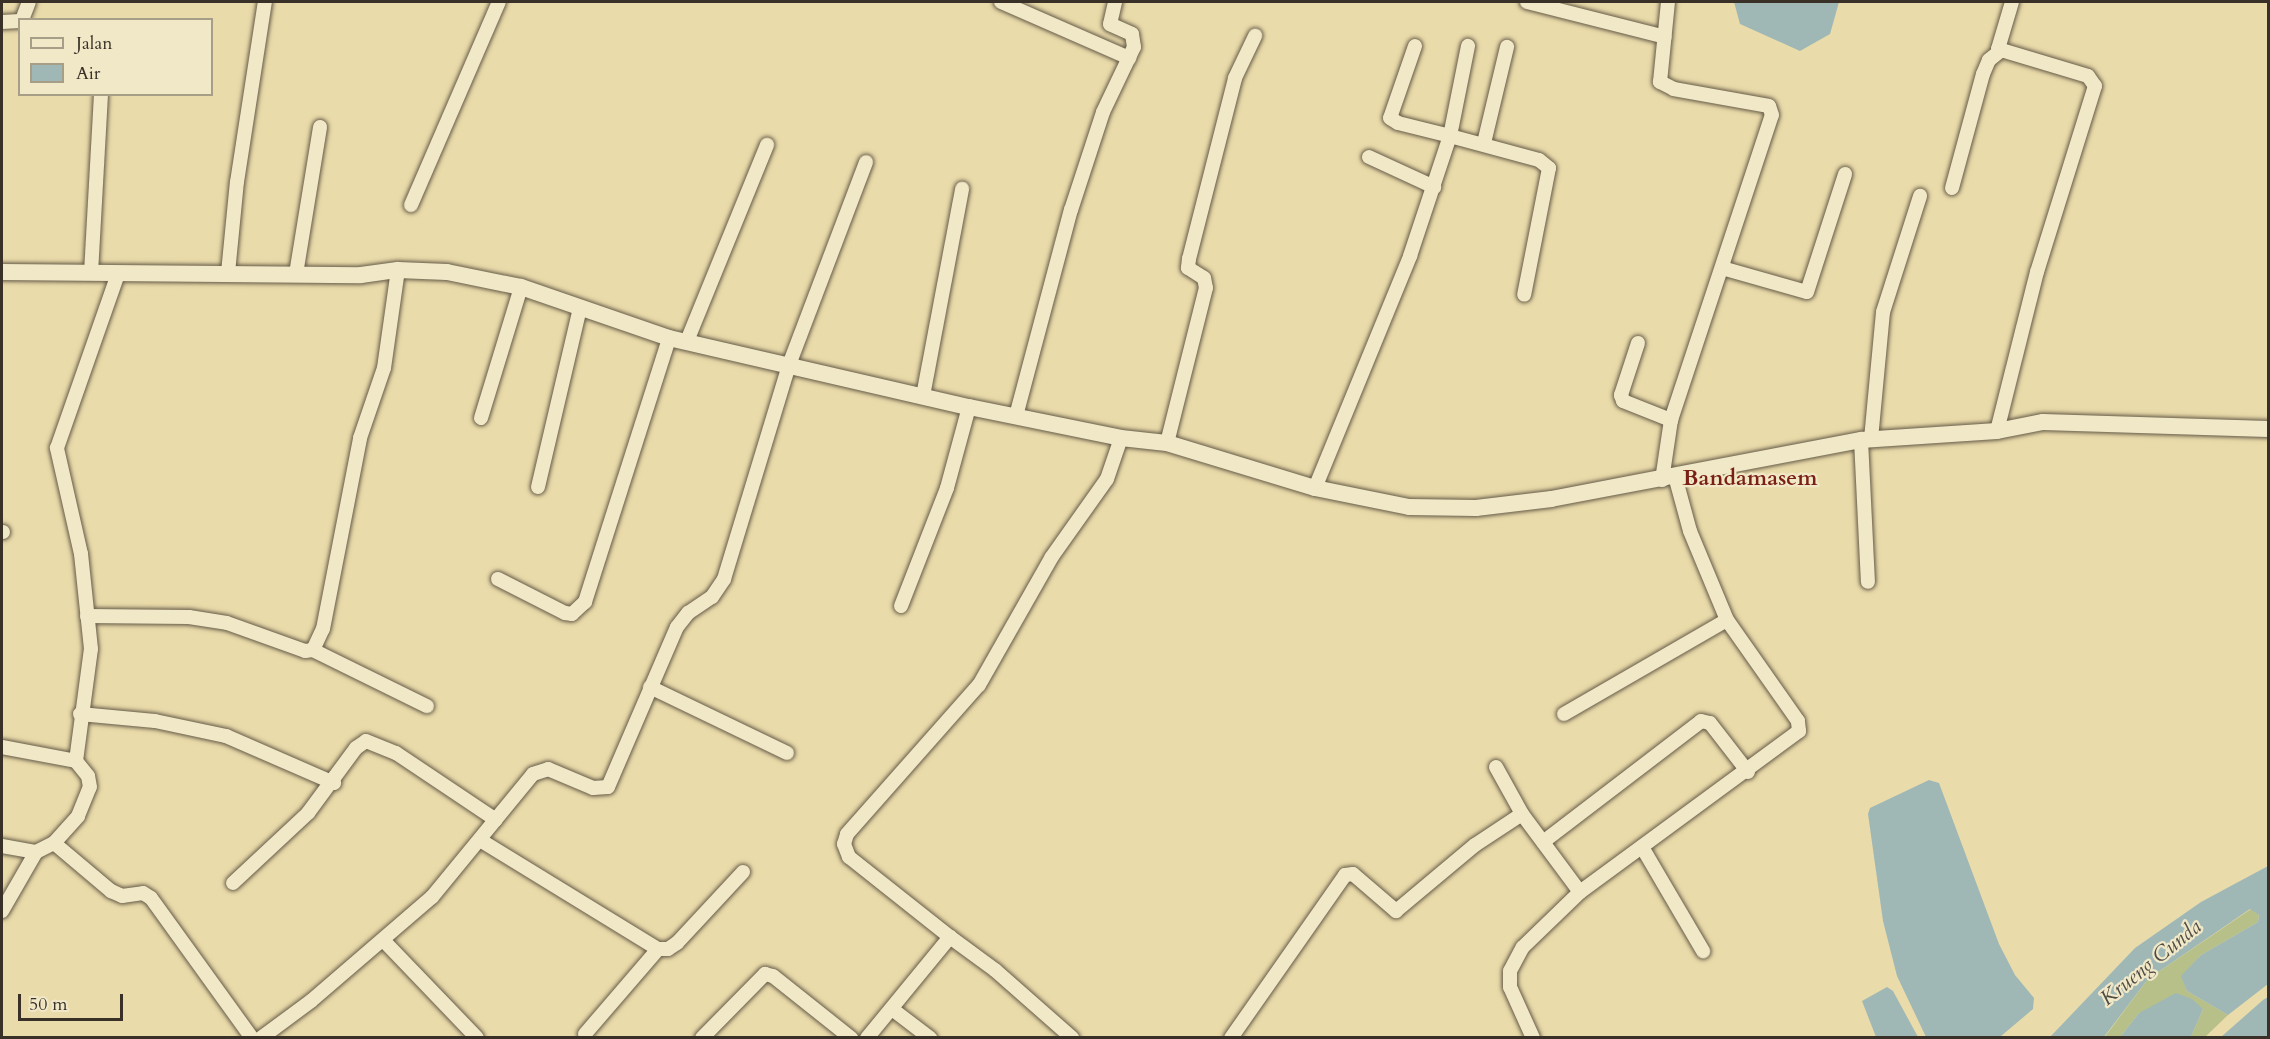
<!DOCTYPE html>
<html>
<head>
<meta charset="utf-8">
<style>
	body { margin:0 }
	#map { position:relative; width:2270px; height:1039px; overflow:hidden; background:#eadbaa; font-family:Cardo,serif }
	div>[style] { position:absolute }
	.green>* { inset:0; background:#b6c088 }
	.water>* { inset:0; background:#9fb8b6 }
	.roads { filter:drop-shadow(0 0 2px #655b48) drop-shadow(0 0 2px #655b48) }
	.minor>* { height:14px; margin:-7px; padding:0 7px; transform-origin:7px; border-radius:7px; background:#f1e8c8 }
	.tertiary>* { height:16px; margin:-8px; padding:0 8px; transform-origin:8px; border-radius:8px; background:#f1e8c8 }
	span { translate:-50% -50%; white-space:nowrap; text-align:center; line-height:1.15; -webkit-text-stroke:4.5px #f1e8c8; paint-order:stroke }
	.water-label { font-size:21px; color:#4d4b44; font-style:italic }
	.quarter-label { font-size:22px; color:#7a1f14; font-weight:700 }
	.frame { position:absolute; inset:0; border:3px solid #393027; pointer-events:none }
	.legend { position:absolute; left:18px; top:18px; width:195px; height:78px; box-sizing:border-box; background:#f1e8c8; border:2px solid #a79e88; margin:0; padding:8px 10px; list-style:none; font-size:18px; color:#393027 }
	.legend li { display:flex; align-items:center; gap:12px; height:30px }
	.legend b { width:30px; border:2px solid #a79e88 }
	.scale { position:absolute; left:18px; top:994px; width:105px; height:27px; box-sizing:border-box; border:3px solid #393027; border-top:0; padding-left:8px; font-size:18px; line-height:21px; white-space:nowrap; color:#393027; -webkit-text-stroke:4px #f1e8c8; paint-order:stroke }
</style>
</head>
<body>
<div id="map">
	<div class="green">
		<div style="clip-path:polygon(2251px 909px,2259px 915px,2258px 922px,2201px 955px,2182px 976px,2187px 991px,2228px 1015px,2205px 1037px,2191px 1037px,2203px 1009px,2139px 1013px,2120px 1037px,2104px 1038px,2148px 979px)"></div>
	</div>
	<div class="water">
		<div style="clip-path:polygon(1734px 2px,1839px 2px,1830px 34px,1800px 51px,1740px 24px)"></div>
		<div style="clip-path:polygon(1929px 780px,1939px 783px,1999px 944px,2015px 975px,2034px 998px,2033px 1009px,2000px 1037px,1926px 1037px,1897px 976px,1883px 921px,1868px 814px,1870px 808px)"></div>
		<div style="clip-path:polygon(2268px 866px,2268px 984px,2228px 1015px,2187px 991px,2181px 976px,2201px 955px,2258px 922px,2259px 915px,2250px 909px,2148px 979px,2104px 1037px,2050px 1037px,2135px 948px,2201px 902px)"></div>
		<div style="clip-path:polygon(1887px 987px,1893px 991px,1918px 1037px,1876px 1037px,1862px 1001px)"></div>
		<div style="clip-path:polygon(2176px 993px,2192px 999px,2203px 1009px,2191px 1037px,2120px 1037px,2139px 1013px)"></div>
		<div style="clip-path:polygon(2268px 997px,2268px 1037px,2221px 1037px,2263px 1000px)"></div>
	</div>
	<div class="roads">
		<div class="minor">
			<div style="left:1001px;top:2px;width:140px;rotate:23.6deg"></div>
			<div style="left:1527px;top:2px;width:142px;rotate:14.2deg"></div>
			<div style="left:22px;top:20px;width:19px;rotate:-69deg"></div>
			<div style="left:2px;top:22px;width:18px;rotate:-3deg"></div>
			<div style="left:1415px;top:46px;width:76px;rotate:109.1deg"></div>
			<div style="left:1390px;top:118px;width:9px;rotate:32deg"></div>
			<div style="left:1398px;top:123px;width:54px;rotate:14deg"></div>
			<div style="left:1450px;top:136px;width:92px;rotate:-78.7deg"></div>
			<div style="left:1484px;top:143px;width:99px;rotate:-76.5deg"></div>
			<div style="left:1369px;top:157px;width:72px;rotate:24.8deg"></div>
			<div style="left:1952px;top:188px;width:118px;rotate:-74.8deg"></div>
			<div style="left:1983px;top:74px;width:15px;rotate:-67deg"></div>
			<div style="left:1989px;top:60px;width:14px;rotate:-39deg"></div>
			<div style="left:411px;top:205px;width:221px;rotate:-66.6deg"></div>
			<div style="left:1722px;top:268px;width:88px;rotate:15.8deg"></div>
			<div style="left:1807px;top:292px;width:124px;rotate:-72.1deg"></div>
			<div style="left:91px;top:273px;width:179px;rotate:-86.8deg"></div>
			<div style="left:228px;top:273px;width:91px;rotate:-84.4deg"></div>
			<div style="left:237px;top:182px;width:182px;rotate:-81.2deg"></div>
			<div style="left:296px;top:274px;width:149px;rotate:-80.7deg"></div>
			<div style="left:687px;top:341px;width:212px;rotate:-67.8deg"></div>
			<div style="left:1638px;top:343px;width:55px;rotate:108.1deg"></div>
			<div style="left:1621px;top:395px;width:6px;rotate:72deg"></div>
			<div style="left:1623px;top:401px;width:52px;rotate:21.6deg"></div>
			<div style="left:923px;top:396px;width:211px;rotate:-79.3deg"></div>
			<div style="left:1016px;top:416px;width:213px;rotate:-75.1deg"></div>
			<div style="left:1071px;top:210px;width:103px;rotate:-71.9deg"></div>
			<div style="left:1103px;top:112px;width:72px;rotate:-64.5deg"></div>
			<div style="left:1134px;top:47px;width:13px;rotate:-99deg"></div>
			<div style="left:1132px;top:34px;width:24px;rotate:-156deg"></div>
			<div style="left:1110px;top:24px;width:23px;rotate:-77deg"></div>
			<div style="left:481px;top:418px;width:137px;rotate:-73deg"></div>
			<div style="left:1997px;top:431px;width:164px;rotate:-75.9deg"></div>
			<div style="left:2037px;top:272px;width:195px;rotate:-72.7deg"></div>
			<div style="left:2095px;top:86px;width:12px;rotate:-125deg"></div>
			<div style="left:2088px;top:76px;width:94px;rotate:-163.3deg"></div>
			<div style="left:1998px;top:49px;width:49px;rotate:-73.4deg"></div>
			<div style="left:1871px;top:439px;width:128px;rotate:-84.6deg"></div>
			<div style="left:1883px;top:312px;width:122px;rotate:-72.3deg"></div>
			<div style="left:1861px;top:440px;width:142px;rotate:87.2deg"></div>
			<div style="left:1167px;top:443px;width:160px;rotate:-75.9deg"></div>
			<div style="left:1206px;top:288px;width:10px;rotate:-101deg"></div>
			<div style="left:1204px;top:278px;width:19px;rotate:-148deg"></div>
			<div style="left:1188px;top:268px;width:9px;rotate:-84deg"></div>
			<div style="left:1189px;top:259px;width:187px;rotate:-75.7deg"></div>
			<div style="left:1235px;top:78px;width:47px;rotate:-64.5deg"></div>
			<div style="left:1662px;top:480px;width:61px;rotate:-81.5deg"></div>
			<div style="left:1671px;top:420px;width:321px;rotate:-71.7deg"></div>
			<div style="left:1772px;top:115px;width:9px;rotate:-108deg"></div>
			<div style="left:1769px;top:106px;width:97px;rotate:-169.9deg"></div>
			<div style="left:1674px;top:89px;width:16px;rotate:-153deg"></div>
			<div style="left:1660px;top:82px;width:80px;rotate:-84.3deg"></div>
			<div style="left:538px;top:487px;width:184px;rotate:-76.8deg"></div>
			<div style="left:1315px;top:488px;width:251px;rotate:-67.7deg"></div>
			<div style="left:1410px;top:256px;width:126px;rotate:-71.6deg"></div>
			<div style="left:1450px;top:136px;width:92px;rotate:15.1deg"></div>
			<div style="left:1539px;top:160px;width:13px;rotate:39deg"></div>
			<div style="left:1549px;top:168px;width:129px;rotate:101.1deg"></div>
			<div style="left:2px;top:532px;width:1px"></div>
			<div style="left:498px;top:579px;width:75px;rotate:26.9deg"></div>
			<div style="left:565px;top:613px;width:7px;rotate:8deg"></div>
			<div style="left:572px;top:614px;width:18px;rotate:-43deg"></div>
			<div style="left:585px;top:602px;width:277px;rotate:-72.3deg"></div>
			<div style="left:901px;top:606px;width:127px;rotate:-68.7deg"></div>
			<div style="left:947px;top:488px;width:84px;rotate:-74.8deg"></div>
			<div style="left:87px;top:616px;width:102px;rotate:0.6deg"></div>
			<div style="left:189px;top:617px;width:38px;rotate:9deg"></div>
			<div style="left:227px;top:623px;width:83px;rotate:19.7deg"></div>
			<div style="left:305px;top:651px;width:8px;rotate:-7deg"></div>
			<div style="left:313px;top:650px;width:23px;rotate:-65deg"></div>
			<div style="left:323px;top:629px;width:195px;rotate:-79deg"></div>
			<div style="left:360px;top:438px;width:74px;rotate:-71.1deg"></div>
			<div style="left:384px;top:368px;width:99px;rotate:-81.9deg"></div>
			<div style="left:313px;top:650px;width:127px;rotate:26.2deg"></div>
			<div style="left:650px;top:687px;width:152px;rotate:25.7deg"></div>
			<div style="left:80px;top:714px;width:75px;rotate:5.3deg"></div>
			<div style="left:155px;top:721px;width:73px;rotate:11.9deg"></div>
			<div style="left:226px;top:736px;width:118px;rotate:23.5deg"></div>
			<div style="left:1564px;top:714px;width:188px;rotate:-30deg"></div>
			<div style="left:2px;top:747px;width:75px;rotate:10.7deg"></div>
			<div style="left:1496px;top:767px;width:54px;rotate:61deg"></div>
			<div style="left:480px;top:840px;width:209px;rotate:31.5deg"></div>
			<div style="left:658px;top:949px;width:10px"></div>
			<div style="left:668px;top:949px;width:11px;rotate:-34deg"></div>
			<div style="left:677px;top:943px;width:97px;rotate:-47.1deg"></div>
			<div style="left:1543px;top:842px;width:199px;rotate:-37.4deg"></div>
			<div style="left:1701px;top:721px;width:9px;rotate:13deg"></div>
			<div style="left:1710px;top:723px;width:62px;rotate:52.2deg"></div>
			<div style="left:54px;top:843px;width:75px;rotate:40.1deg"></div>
			<div style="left:111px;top:891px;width:12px;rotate:24deg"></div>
			<div style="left:122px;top:896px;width:21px;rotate:-8deg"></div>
			<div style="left:143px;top:893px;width:9px;rotate:32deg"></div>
			<div style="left:151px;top:898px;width:173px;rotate:54.2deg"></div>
			<div style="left:2px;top:846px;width:35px;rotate:10deg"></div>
			<div style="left:36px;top:852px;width:20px;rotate:-27deg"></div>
			<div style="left:54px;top:843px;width:36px;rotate:-48deg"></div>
			<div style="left:78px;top:816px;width:31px;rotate:-68deg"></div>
			<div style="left:90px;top:787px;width:11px;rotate:-100deg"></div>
			<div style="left:88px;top:776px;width:19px;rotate:-129deg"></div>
			<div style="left:76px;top:761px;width:113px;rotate:-82.4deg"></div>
			<div style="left:91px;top:649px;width:96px;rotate:-96deg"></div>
			<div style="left:81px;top:554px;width:109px;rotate:-102.8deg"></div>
			<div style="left:57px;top:448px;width:184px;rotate:-70.7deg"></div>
			<div style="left:1642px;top:847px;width:121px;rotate:59.6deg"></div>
			<div style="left:233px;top:883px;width:103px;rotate:-43deg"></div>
			<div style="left:308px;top:813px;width:81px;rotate:-53.6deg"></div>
			<div style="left:356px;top:748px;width:12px;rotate:-35deg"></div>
			<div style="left:366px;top:741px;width:32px;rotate:22deg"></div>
			<div style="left:396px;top:753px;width:120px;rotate:33.8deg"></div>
			<div style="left:2px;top:911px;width:68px;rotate:-60deg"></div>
			<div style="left:950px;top:937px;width:56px;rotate:36.3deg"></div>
			<div style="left:995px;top:970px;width:103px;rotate:41.4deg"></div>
			<div style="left:384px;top:941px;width:134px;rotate:46.2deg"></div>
			<div style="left:892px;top:1009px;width:48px;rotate:37.3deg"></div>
			<div style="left:585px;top:1034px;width:112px;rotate:-49.3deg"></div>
			<div style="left:261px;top:1038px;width:62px;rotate:-36.5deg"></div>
			<div style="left:311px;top:1001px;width:160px;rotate:-40.7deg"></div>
			<div style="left:432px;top:897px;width:159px;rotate:-50.6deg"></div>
			<div style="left:533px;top:774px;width:16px;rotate:-18deg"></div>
			<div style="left:548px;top:769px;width:49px;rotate:22.9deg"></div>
			<div style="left:593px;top:788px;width:15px;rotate:-4deg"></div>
			<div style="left:608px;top:787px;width:174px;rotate:-66.7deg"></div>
			<div style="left:677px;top:627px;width:18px;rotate:-52deg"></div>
			<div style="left:688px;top:613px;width:29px;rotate:-34deg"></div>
			<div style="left:712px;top:597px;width:22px;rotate:-56deg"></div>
			<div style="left:724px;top:579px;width:224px;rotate:-73.1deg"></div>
			<div style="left:789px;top:365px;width:217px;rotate:-69.2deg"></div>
			<div style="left:702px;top:1038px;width:90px;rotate:-45.5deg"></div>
			<div style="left:765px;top:974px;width:8px;rotate:14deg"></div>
			<div style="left:773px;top:976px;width:100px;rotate:38.5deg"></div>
			<div style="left:867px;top:1038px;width:131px;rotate:-50.6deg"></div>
			<div style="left:950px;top:937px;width:129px;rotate:-141.6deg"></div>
			<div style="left:849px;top:857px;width:14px;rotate:-111deg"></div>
			<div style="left:844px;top:844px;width:10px;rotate:-73deg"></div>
			<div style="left:847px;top:834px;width:199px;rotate:-48.5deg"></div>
			<div style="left:979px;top:685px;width:146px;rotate:-60.4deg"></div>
			<div style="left:1051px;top:558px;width:97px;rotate:-54.7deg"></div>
			<div style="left:1107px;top:479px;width:43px;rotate:-71.1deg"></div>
			<div style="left:1231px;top:1038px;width:199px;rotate:-55deg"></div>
			<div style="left:1345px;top:875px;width:8px;rotate:-7deg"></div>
			<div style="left:1353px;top:874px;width:57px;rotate:40.7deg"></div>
			<div style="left:1396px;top:911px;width:103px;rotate:-39.9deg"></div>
			<div style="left:1475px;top:845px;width:56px;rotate:-33.4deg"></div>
			<div style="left:1522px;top:814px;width:97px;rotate:53.4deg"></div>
			<div style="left:1533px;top:1038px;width:56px;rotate:-114.3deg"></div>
			<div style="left:1510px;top:987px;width:16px;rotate:-90deg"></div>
			<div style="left:1510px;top:971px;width:27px;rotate:-62deg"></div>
			<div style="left:1523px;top:947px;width:79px;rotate:-44deg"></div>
			<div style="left:1580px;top:892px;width:272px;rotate:-36.3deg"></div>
			<div style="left:1799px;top:731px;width:10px;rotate:-96deg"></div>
			<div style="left:1798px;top:721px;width:123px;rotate:-125.1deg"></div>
			<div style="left:1727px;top:620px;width:96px;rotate:-112.6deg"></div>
			<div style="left:1690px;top:531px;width:57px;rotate:-105.3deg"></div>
		</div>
		<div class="tertiary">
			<div style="left:2px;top:272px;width:359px;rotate:0.5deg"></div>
			<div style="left:361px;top:275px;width:37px;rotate:-8deg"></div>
			<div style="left:398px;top:270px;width:49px;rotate:2.3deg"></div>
			<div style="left:447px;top:272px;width:76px;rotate:11.5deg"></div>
			<div style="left:521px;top:287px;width:157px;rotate:19deg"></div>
			<div style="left:669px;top:338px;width:308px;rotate:13deg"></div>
			<div style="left:969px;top:407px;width:155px;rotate:11.5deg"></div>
			<div style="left:1121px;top:438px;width:46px;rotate:6.2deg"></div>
			<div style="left:1167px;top:443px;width:155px;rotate:16.9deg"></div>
			<div style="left:1315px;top:488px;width:96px;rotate:11.4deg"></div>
			<div style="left:1409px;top:507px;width:67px;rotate:0.9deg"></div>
			<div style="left:1476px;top:508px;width:76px;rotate:-6.8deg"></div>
			<div style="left:1551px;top:499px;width:316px;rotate:-10.8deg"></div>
			<div style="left:1861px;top:440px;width:136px;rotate:-3.8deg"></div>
			<div style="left:1997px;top:431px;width:47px;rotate:-11.1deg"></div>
			<div style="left:2043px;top:422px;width:225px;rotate:1.8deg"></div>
		</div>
	</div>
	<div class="water-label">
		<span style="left:2151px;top:963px;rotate:-39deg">Krueng Cunda</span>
	</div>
	<div class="quarter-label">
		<span style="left:1750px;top:479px">Bandamasem</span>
	</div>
	<div class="frame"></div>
	<ul class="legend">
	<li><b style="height:8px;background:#f1e8c8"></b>Jalan</li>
	<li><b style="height:16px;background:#9fb8b6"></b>Air</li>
	</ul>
	<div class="scale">50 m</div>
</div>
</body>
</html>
